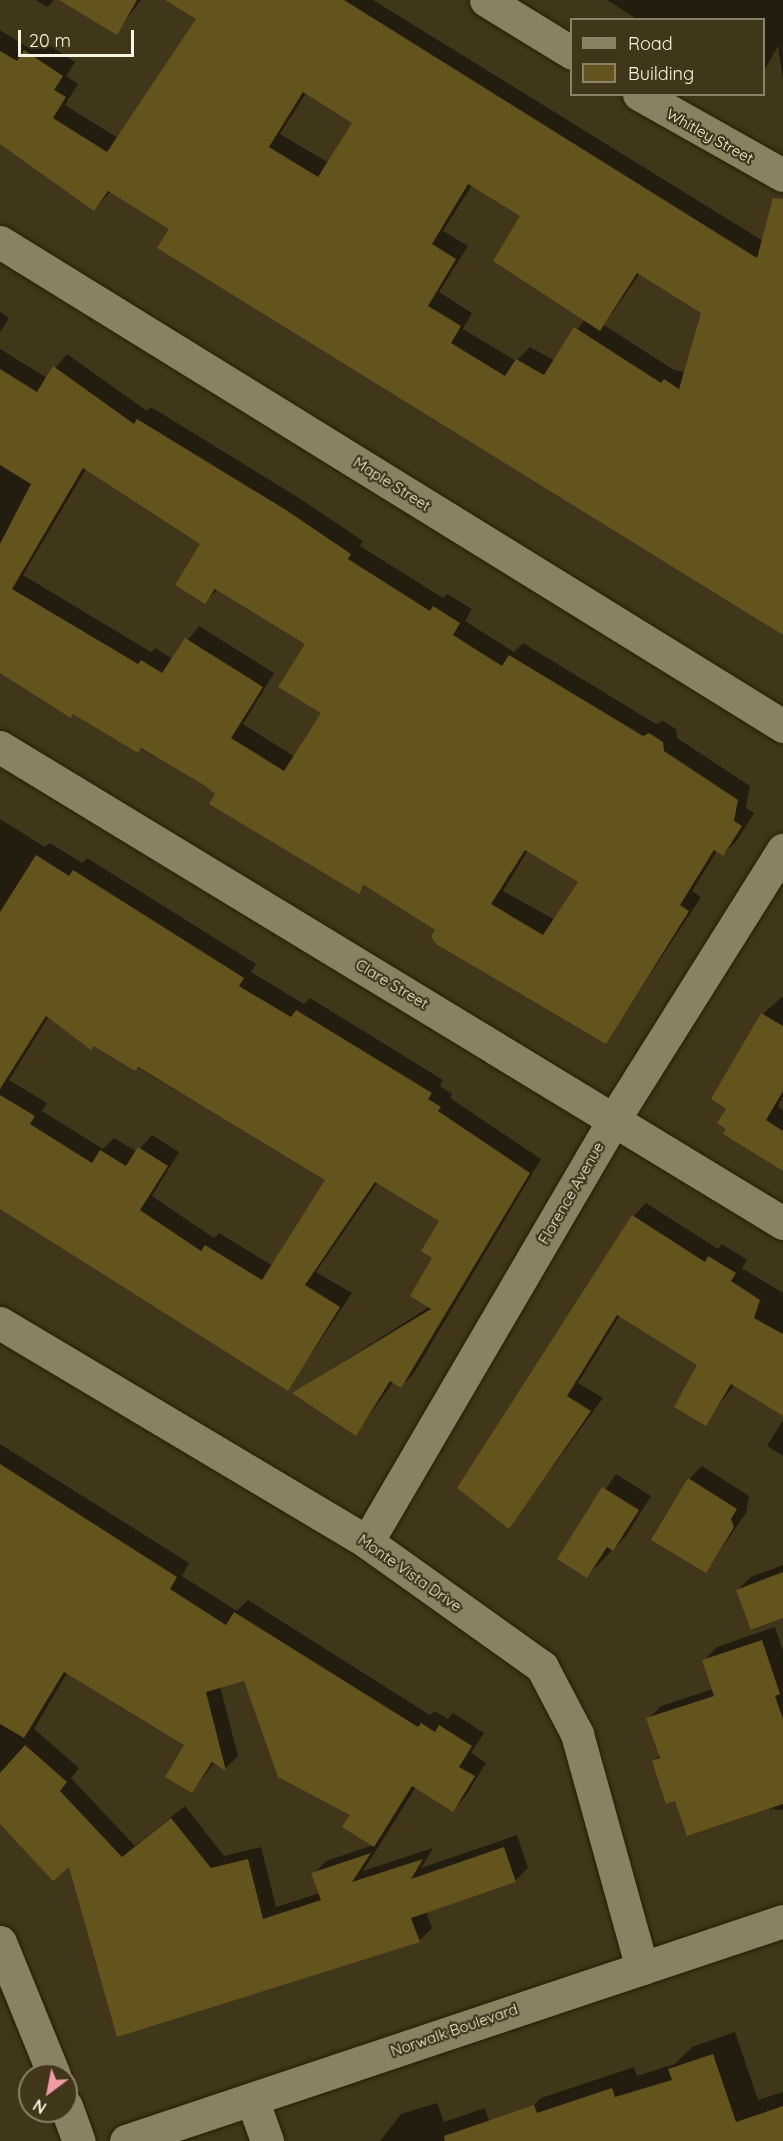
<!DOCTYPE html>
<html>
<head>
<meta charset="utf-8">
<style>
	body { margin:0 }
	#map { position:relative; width:783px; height:2141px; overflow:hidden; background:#40371b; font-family:Quicksand,sans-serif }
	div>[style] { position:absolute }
	.shadow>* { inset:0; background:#0007 }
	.building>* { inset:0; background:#63531d }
	.roads { filter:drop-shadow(0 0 2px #261e02) drop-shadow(0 0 2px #261e02) }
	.minor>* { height:33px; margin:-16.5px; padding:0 16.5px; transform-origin:16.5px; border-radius:16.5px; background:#8a8162 }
	.secondary>* { height:33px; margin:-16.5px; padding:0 16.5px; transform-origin:16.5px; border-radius:16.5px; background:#8a8162 }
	span { translate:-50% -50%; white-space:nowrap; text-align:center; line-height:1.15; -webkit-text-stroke:4.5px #40371b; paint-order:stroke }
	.street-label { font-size:15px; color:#f8f3e2 }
	.legend { position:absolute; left:570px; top:18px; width:195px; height:78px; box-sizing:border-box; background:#40371b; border:2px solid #8a826b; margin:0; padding:8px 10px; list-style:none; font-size:18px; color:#f8f3e2 }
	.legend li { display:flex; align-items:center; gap:12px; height:30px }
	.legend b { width:30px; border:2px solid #8a826b }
	.north { position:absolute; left:18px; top:2063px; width:60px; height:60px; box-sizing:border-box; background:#40371b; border:2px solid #8a826b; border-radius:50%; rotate:212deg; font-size:16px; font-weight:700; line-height:24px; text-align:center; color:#f8f3e2 }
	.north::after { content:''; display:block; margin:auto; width:21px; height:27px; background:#f39aa8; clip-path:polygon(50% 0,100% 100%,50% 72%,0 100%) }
	.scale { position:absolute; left:18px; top:30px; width:116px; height:27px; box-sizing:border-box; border:3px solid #f8f3e2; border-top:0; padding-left:8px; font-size:18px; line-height:21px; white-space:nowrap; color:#f8f3e2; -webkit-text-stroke:4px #40371b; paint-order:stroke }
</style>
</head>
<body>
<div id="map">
	<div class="shadow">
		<div style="clip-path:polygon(36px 0,54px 0,47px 7px)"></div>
		<div style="clip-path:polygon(61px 0,141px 0,116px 33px)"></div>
		<div style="clip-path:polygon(evenodd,168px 0,373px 0,765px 242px,783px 235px,783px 635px,171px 228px,111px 191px,94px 209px,0 142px,0 30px,29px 48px,38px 38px,75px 62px,66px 76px,78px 84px,65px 105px,118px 138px,198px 19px,168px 0,306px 93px,354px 123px,329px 163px,280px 134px,306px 93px,168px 0,472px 185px,522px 216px,585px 319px,555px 361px,530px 347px,516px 361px,463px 329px,472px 313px,439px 292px,468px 246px,443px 231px,472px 185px,168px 0,640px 273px,702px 312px,685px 372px,674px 370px,604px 325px,640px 273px)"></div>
		<div style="clip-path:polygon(607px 0,783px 0,783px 80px,778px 46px,764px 71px,764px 20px,638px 20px)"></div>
		<div style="clip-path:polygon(0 312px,9px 318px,0 332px)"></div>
		<div style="clip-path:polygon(evenodd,0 349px,47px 378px,67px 354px,147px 411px,151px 407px,299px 498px,363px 541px,360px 546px,443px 598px,447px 594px,472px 609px,465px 621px,514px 652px,523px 643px,656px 724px,663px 721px,676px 729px,677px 738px,750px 786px,746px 808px,754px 813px,736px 842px,723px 854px,717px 851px,692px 891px,701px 897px,606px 1042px,366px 885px,359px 892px,205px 784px,0 672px,0 349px,86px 469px,202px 543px,205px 602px,218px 589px,307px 643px,323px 712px,295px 757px,243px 724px,274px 673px,199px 626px,173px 659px,155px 648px,151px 652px,23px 575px,86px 469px,0 349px,528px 850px,580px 881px,555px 920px,503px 891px,528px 850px)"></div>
		<div style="clip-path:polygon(evenodd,0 819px,45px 847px,50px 843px,82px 863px,87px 858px,256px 964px,251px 972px,304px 1004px,310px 998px,443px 1080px,440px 1086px,452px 1094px,450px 1098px,541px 1159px,414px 1373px,401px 1386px,394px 1381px,356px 1434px,294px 1393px,429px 1307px,441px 1221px,378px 1182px,316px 1272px,352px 1293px,288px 1389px,0 1208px,0 819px,49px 1016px,327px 1179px,273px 1266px,219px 1233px,214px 1238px,152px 1196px,179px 1152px,152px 1135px,137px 1152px,114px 1138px,103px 1149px,42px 1111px,47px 1103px,9px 1080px,49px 1016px)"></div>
		<div style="clip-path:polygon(783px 996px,783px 1097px,778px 1106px,783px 1110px,783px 1169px,728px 1128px,728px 1108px,713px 1099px,763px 1014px)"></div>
		<div style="clip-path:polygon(646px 1203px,718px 1249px,722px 1244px,747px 1260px,742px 1268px,783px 1293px,783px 1414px,734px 1385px,705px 1424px,699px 1364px,620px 1315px,578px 1383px,603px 1398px,509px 1527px,634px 1216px)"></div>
		<div style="clip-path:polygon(783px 1420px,783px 1456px,767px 1446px)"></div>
		<div style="clip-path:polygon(evenodd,0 1444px,189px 1563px,182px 1576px,237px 1611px,248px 1600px,430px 1715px,435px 1711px,448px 1719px,453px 1713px,484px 1733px,471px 1753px,486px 1763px,465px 1797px,452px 1810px,416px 1787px,363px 1871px,433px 1848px,421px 1868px,517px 1835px,528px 1868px,515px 1881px,426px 1911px,432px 1928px,419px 1941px,118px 2035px,70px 1865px,0 1822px,0 1444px,67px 1673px,186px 1745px,192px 1791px,215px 1762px,225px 1769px,238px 1756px,220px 1686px,245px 1679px,373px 1845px,326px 1861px,313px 1874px,320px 1893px,276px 1907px,261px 1847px,224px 1856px,185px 1806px,135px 1846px,71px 1778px,79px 1768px,34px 1729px,67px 1673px)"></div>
		<div style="clip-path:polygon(702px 1466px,749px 1496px,746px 1513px,706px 1571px,689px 1479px)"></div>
		<div style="clip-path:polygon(616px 1474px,651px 1496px,626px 1536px,587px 1576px,559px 1558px)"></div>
		<div style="clip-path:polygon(783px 1565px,783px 1618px,753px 1630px,738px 1590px,751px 1577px)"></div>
		<div style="clip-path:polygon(775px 1627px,783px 1651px,783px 1810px,676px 1799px,654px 1762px,660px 1755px,648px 1719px,661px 1706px,713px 1689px,704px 1660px,717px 1647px)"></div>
		<div style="clip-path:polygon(735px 2032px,758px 2100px,783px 2092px,783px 2141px,526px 2141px,519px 2120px,541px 2098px,634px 2067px,637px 2076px,675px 2064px,692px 2047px)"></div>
		<div style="clip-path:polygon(437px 2103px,444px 2122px,485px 2108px,496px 2141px,380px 2141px,401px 2114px)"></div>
	</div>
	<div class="building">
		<div style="clip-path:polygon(59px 0,137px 0,117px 35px)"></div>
		<div style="clip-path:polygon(evenodd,165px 0,344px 0,757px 258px,773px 198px,783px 199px,783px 635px,157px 248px,169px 229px,108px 191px,94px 211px,0 144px,0 51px,17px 61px,24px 50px,63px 76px,54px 90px,66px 97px,53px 118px,107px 152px,196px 19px,165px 0,303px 92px,352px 123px,318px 177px,269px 147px,303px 92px,165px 0,468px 184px,520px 216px,493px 261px,600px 331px,637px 273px,701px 313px,679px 389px,664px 379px,661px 383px,574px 327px,544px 375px,516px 359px,505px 376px,451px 343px,461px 326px,428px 306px,456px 259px,432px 244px,468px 184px)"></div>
		<div style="clip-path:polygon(evenodd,53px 366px,134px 424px,137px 419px,286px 510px,351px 554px,348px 559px,430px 611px,433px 606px,460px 623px,453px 635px,502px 666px,509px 655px,643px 736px,649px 733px,663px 742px,664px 751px,738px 800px,734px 821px,742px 826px,723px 856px,714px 850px,680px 905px,689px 911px,606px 1044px,436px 944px,431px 936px,435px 930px,364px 885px,359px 894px,209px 804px,215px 794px,204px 785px,141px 748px,138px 753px,73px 714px,71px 718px,0 673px,0 544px,31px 484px,0 465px,0 369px,37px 392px,53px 366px,83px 468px,200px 544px,175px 585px,205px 604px,215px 589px,305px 644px,278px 687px,321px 713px,284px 771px,231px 738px,263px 687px,185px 638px,162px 673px,141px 660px,138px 664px,12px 589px,83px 468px,53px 366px,525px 850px,578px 882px,543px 935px,491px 904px,525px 850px)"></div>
		<div style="clip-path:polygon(36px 855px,69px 876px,73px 870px,244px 978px,239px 986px,291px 1017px,296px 1010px,432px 1093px,428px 1099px,441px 1107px,438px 1111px,530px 1173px,401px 1388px,390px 1381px,356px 1436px,292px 1393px,431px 1309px,410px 1296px,432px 1258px,421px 1251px,439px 1221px,375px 1182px,305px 1285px,340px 1307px,288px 1391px,0 1209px,0 1095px,35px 1116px,30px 1124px,92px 1163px,100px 1150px,126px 1166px,138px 1147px,168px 1166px,140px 1210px,201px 1251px,205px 1245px,262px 1280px,325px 1180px,138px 1067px,135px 1071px,94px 1046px,91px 1050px,46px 1016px,0 1089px,0 912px)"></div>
		<div style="clip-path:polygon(761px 1013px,783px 1026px,783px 1091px,766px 1120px,783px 1131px,783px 1171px,723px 1134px,726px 1129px,717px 1123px,726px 1109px,711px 1099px)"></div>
		<div style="clip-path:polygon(632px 1215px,705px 1262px,708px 1256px,736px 1273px,731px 1281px,760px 1300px,754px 1318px,783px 1334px,783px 1416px,731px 1384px,706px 1426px,674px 1407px,697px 1365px,617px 1315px,567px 1396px,591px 1411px,509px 1529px,457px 1488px)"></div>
		<div style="clip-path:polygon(0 1464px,177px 1577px,170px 1589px,226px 1625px,234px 1612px,418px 1727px,421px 1723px,435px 1732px,439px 1725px,472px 1746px,459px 1767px,475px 1776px,453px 1812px,412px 1786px,374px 1847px,342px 1827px,350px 1815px,278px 1777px,244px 1681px,206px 1692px,226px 1771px,212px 1762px,192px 1793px,165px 1777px,184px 1745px,64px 1672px,24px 1738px,0 1724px)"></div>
		<div style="clip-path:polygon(688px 1478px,737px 1509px,731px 1519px,734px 1527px,706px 1573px,651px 1540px)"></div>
		<div style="clip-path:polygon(602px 1487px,639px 1510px,613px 1551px,607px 1547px,587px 1578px,557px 1559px)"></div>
		<div style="clip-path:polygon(783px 1572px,783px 1618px,751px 1630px,736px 1590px)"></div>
		<div style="clip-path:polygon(762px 1640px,780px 1694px,775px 1696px,783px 1719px,783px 1804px,687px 1836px,675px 1801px,666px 1804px,652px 1761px,660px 1758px,646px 1718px,714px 1696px,702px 1660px)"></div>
		<div style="clip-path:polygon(25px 1745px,67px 1782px,60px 1791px,122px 1857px,171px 1818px,211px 1868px,248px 1859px,263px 1919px,321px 1900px,311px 1873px,371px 1853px,352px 1882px,423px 1859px,411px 1879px,504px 1847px,516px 1882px,411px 1918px,420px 1942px,117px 2037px,69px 1867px,53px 1881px,0 1824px,0 1773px)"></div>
		<div style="clip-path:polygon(713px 2054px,736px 2122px,783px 2106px,783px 2141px,445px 2141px,444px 2136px,534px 2105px,537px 2113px,612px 2088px,615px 2097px,672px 2080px,668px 2069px)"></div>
	</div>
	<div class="roads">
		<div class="minor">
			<div style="left:486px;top:0;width:101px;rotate:31.6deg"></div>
			<div style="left:639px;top:94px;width:165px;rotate:29.4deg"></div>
			<div style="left:0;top:242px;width:921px;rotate:31.72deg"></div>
			<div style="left:0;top:747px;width:916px;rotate:31.3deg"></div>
			<div style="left:0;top:1323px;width:427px;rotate:30.8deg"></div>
			<div style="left:367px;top:1542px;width:215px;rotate:35.5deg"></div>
			<div style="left:542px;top:1667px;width:76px;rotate:62.4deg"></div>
			<div style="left:577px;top:1734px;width:243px;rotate:74.5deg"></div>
			<div style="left:367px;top:1542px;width:490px;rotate:-59.7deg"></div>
			<div style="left:614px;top:1119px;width:318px;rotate:-57.9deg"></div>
			<div style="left:0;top:1942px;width:144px;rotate:67.9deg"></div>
			<div style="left:252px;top:2099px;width:45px;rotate:70.3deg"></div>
			<div style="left:66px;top:2106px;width:37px;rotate:70deg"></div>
		</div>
		<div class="secondary">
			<div style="left:126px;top:2141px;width:693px;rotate:-18.51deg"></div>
		</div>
	</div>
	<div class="street-label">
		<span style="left:710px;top:136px;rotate:29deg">Whitley Street</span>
		<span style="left:392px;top:484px;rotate:32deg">Maple Street</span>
		<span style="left:392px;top:984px;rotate:31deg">Clare Street</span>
		<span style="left:571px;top:1193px;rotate:-60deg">Florence Avenue</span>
		<span style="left:410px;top:1573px;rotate:35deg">Monte Vista Drive</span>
		<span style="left:454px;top:2030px;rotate:-19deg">Norwalk Boulevard</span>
	</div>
	<ul class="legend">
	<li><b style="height:8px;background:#8a8162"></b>Road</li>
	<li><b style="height:16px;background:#63531d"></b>Building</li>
	</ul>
	<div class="north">N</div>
	<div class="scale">20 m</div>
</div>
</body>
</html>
